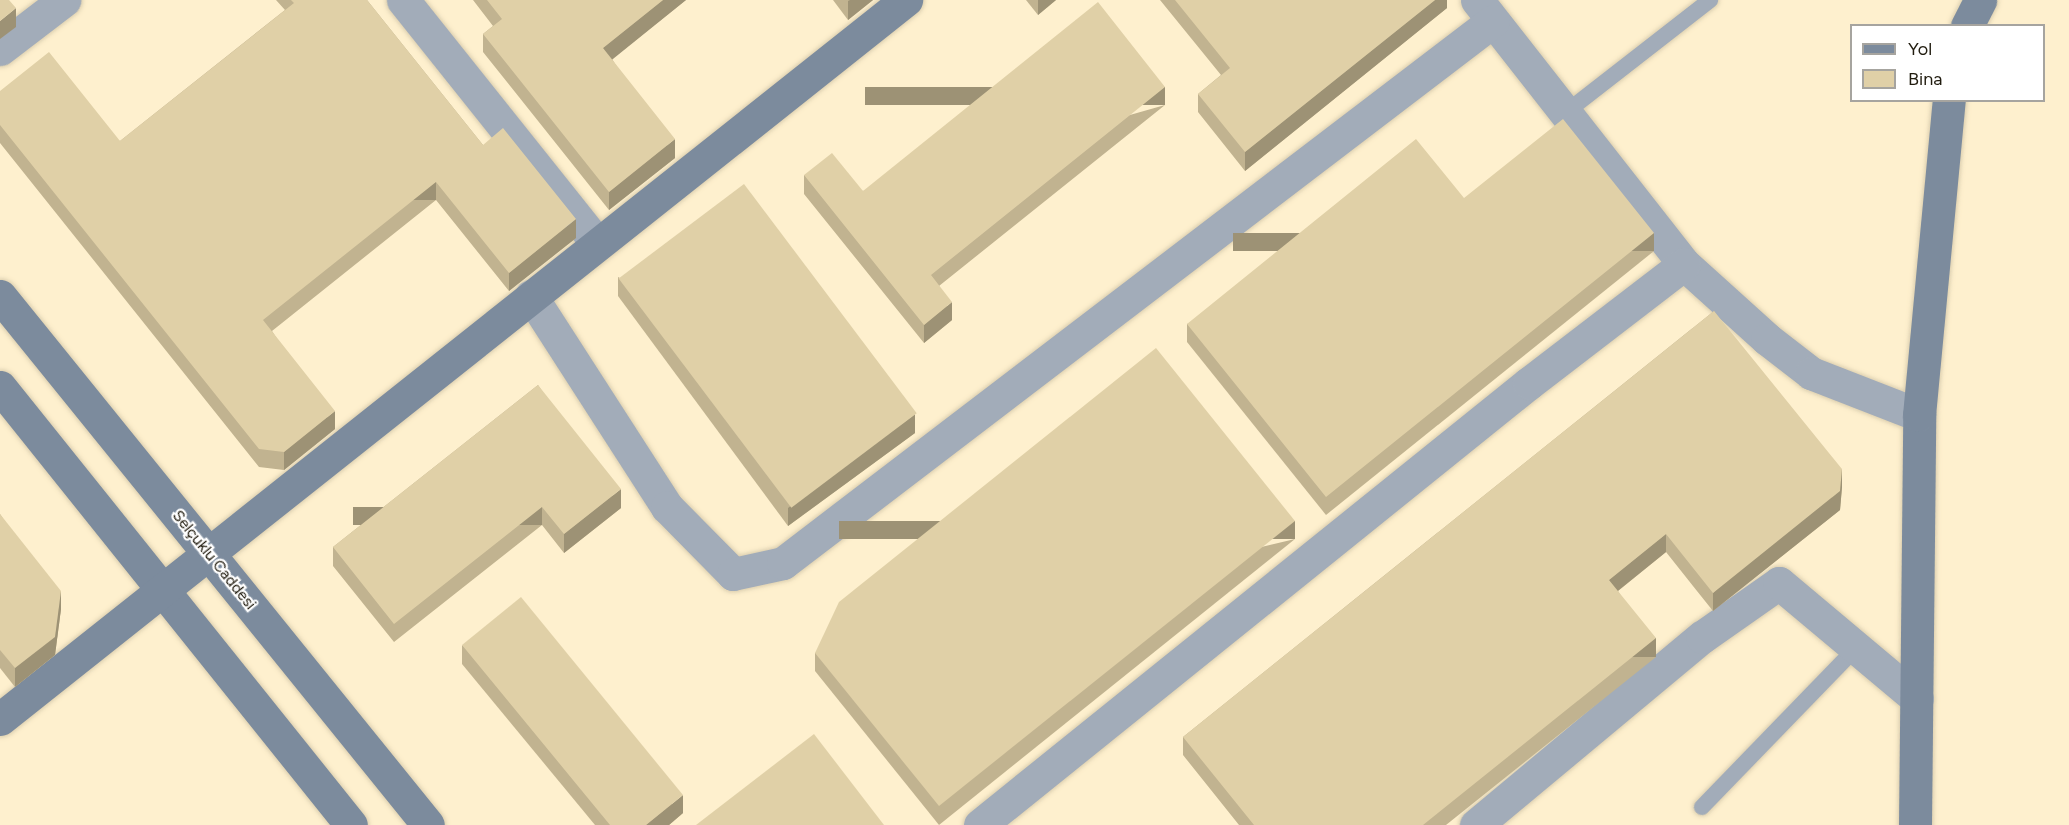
<!DOCTYPE html>
<html>
<head>
<meta charset="utf-8">
<style>
	body { margin:0 }
	#map { position:relative; width:2069px; height:825px; overflow:hidden; background:#fef0ce; font-family:Figtree,sans-serif }
	div>[style] { position:absolute }
	.roads { filter:drop-shadow(0 0 2px #dbceaf) drop-shadow(0 0 2px #dbceaf) }
	.lane>* { height:16px; margin:-8px; padding:0 8px; transform-origin:8px; border-radius:8px; background:#a2acb9 }
	.street>* { height:33px; margin:-16.5px; padding:0 16.5px; transform-origin:16.5px; border-radius:16.5px; background:#a2acb9 }
	.secondary>* { height:33px; margin:-16.5px; padding:0 16.5px; transform-origin:16.5px; border-radius:16.5px; background:#7c8b9d }
	.wall>* { inset:0; background:#c1b390 }
	.shaded-wall>* { inset:0; background:#9d9275; transform-origin:0 0 }
	.building>* { inset:0; background:#e0d0a7; transform-origin:0 0 }
	span { translate:-50% -50%; white-space:nowrap; text-align:center; line-height:1.15; -webkit-text-stroke:4.5px #fff; paint-order:stroke }
	.street-label { font-size:16px; color:#211c0f }
	.legend { position:absolute; left:1850px; top:24px; width:195px; height:78px; box-sizing:border-box; background:#fff; border:2px solid #a6a49f; margin:0; padding:8px 10px; list-style:none; font-size:18px; color:#211c0f }
	.legend li { display:flex; align-items:center; gap:12px; height:30px }
	.legend b { width:30px; border:2px solid #a6a49f }
</style>
</head>
<body>
<div id="map">
	<div class="roads">
		<div class="lane">
			<div style="left:1565px;top:113px;width:184px;rotate:-37.9deg"></div>
			<div style="left:1702px;top:807px;width:221px;rotate:-45.9deg"></div>
		</div>
		<div class="street">
			<div style="left:403px;top:0;width:311px;rotate:51.4deg"></div>
			<div style="left:1477px;top:0;width:335px;rotate:51.9deg"></div>
			<div style="left:1684px;top:264px;width:112px;rotate:42.1deg"></div>
			<div style="left:1767px;top:339px;width:56px;rotate:37.7deg"></div>
			<div style="left:1811px;top:373px;width:116px;rotate:21.3deg"></div>
			<div style="left:0;top:49px;width:81px;rotate:-37.4deg"></div>
			<div style="left:531px;top:296px;width:251px;rotate:57.2deg"></div>
			<div style="left:667px;top:507px;width:94px;rotate:45.4deg"></div>
			<div style="left:733px;top:574px;width:51px;rotate:-12.4deg"></div>
			<div style="left:783px;top:563px;width:893px;rotate:-37.36deg"></div>
			<div style="left:980px;top:825px;width:705px;rotate:-38.84deg"></div>
			<div style="left:1529px;top:383px;width:195px;rotate:-37.5deg"></div>
			<div style="left:1476px;top:825px;width:294px;rotate:-39.8deg"></div>
			<div style="left:1702px;top:637px;width:94px;rotate:-35deg"></div>
			<div style="left:1779px;top:583px;width:180px;rotate:40deg"></div>
		</div>
		<div class="secondary">
			<div style="left:1967px;top:26px;width:29px;rotate:-63deg"></div>
			<div style="left:0;top:296px;width:680px;rotate:51.02deg"></div>
			<div style="left:0;top:387px;width:561px;rotate:51.29deg"></div>
			<div style="left:0;top:719px;width:1157px;rotate:-38.44deg"></div>
			<div style="left:1915px;top:825px;width:410px;rotate:-89.4deg"></div>
			<div style="left:1919px;top:415px;width:316px;rotate:-84.6deg"></div>
		</div>
	</div>
	<div class="wall">
		<div style="clip-path:polygon(276px 0,367px 0,483px 145px,576px 238px,509px 291px,436px 200px,272px 331px,335px 429px,284px 470px,259px 467px,0 143px,0 91px,120px 141px,285px 10px)"></div>
		<div style="clip-path:polygon(473px 0,686px 0,612px 59px,675px 158px,609px 210px,483px 52px,483px 34px,493px 26px)"></div>
		<div style="clip-path:polygon(833px 0,873px 0,848px 20px)"></div>
		<div style="clip-path:polygon(1026px 0,1056px 0,1038px 15px)"></div>
		<div style="clip-path:polygon(1160px 0,1447px 0,1447px 8px,1245px 171px,1198px 112px,1198px 94px,1221px 75px)"></div>
		<div style="clip-path:polygon(1165px 105px,939px 286px,952px 320px,924px 343px,804px 194px,804px 175px,863px 191px)"></div>
		<div style="clip-path:polygon(1464px 198px,1654px 251px,1326px 515px,1187px 342px,1187px 324px)"></div>
		<div style="clip-path:polygon(618px 277px,915px 433px,788px 526px,618px 296px)"></div>
		<div style="clip-path:polygon(1714px 311px,1842px 487px,1840px 510px,1713px 611px,1666px 552px,1618px 591px,1656px 657px,1446px 825px,1239px 825px,1183px 755px,1183px 737px)"></div>
		<div style="clip-path:polygon(538px 385px,621px 508px,564px 553px,542px 525px,394px 642px,333px 566px,333px 547px)"></div>
		<div style="clip-path:polygon(0 514px,61px 609px,55px 655px,15px 687px,0 668px)"></div>
		<div style="clip-path:polygon(1295px 539px,939px 825px,815px 671px,815px 653px)"></div>
		<div style="clip-path:polygon(462px 645px,683px 813px,669px 825px,595px 825px,462px 664px)"></div>
	</div>
	<div class="shaded-wall">
		<div style="clip-path:polygon(663px 0,686px 0,603px 67px,603px 48px)"></div>
		<div style="clip-path:polygon(850px 0,873px 0,848px 20px,848px 1px)"></div>
		<div style="clip-path:polygon(1038px 0,1056px 0,1038px 15px)"></div>
		<div style="clip-path:polygon(1435px 0,1447px 0,1447px 8px,1245px 171px,1245px 152px)"></div>
		<div style="clip-path:polygon(16px 8px,16px 27px,0 39px,0 21px)"></div>
		<div style="left:1165px;top:87px;width:18px;height:300px;rotate:90deg"></div>
		<div style="clip-path:polygon(675px 139px,675px 158px,609px 210px,609px 192px)"></div>
		<div style="left:436px;top:182px;width:18px;height:221px;rotate:90deg"></div>
		<div style="clip-path:polygon(576px 219px,576px 238px,509px 291px,509px 273px)"></div>
		<div style="left:1654px;top:233px;width:18px;height:421px;rotate:90deg"></div>
		<div style="clip-path:polygon(952px 302px,952px 320px,924px 343px,924px 325px)"></div>
		<div style="clip-path:polygon(335px 411px,335px 429px,284px 470px,284px 452px)"></div>
		<div style="clip-path:polygon(915px 414px,915px 433px,788px 526px,788px 508px)"></div>
		<div style="clip-path:polygon(1842px 469px,1842px 487px,1840px 510px,1713px 611px,1713px 593px)"></div>
		<div style="clip-path:polygon(621px 489px,621px 508px,564px 553px,564px 534px)"></div>
		<div style="left:542px;top:507px;width:18px;height:189px;rotate:90deg"></div>
		<div style="left:1295px;top:521px;width:18px;height:456px;rotate:90deg"></div>
		<div style="clip-path:polygon(1666px 534px,1666px 552px,1609px 598px,1609px 580px)"></div>
		<div style="clip-path:polygon(61px 591px,61px 609px,55px 655px,15px 687px,15px 668px)"></div>
		<div style="left:1656px;top:638px;width:19px;height:299px;rotate:90deg"></div>
		<div style="clip-path:polygon(683px 795px,683px 813px,669px 825px,646px 825px)"></div>
	</div>
	<div class="building">
		<div style="clip-path:polygon(0 0,9px 0,16px 8px,0 21px)"></div>
		<div style="clip-path:polygon(291px 0,367px 0,483px 145px,503px 128px,576px 219px,509px 273px,436px 182px,263px 320px,335px 411px,284px 452px,259px 449px,0 125px,0 91px,49px 52px,120px 141px,294px 3px)"></div>
		<div style="clip-path:polygon(487px 0,663px 0,603px 48px,675px 139px,609px 192px,483px 34px,502px 19px)"></div>
		<div style="clip-path:polygon(1175px 0,1435px 0,1245px 152px,1198px 94px,1230px 68px)"></div>
		<div style="clip-path:polygon(1098px 2px,1165px 87px,931px 275px,952px 302px,924px 325px,804px 175px,832px 153px,863px 191px)"></div>
		<div style="clip-path:polygon(1563px 119px,1654px 233px,1326px 497px,1187px 324px,1416px 139px,1464px 198px)"></div>
		<div style="left:744px;top:184px;width:287px;height:157px;rotate:53deg"></div>
		<div style="clip-path:polygon(1714px 311px,1842px 469px,1840px 491px,1713px 593px,1666px 534px,1609px 580px,1656px 638px,1423px 825px,1254px 825px,1183px 737px)"></div>
		<div style="clip-path:polygon(1156px 348px,1295px 521px,939px 806px,815px 653px,839px 602px)"></div>
		<div style="clip-path:polygon(538px 385px,621px 489px,564px 534px,542px 507px,394px 624px,333px 547px)"></div>
		<div style="clip-path:polygon(0 514px,61px 591px,55px 637px,15px 668px,0 650px)"></div>
		<div style="clip-path:polygon(521px 597px,683px 795px,646px 825px,610px 825px,462px 645px)"></div>
		<div style="clip-path:polygon(814px 734px,884px 825px,696px 825px)"></div>
	</div>
	<div class="street-label">
		<span style="left:214px;top:560px;rotate:51deg">Selçuklu Caddesi</span>
	</div>
	<ul class="legend">
	<li><b style="height:8px;background:#7c8b9d"></b>Yol</li>
	<li><b style="height:16px;background:#e0d0a7"></b>Bina</li>
	</ul>
</div>
</body>
</html>
